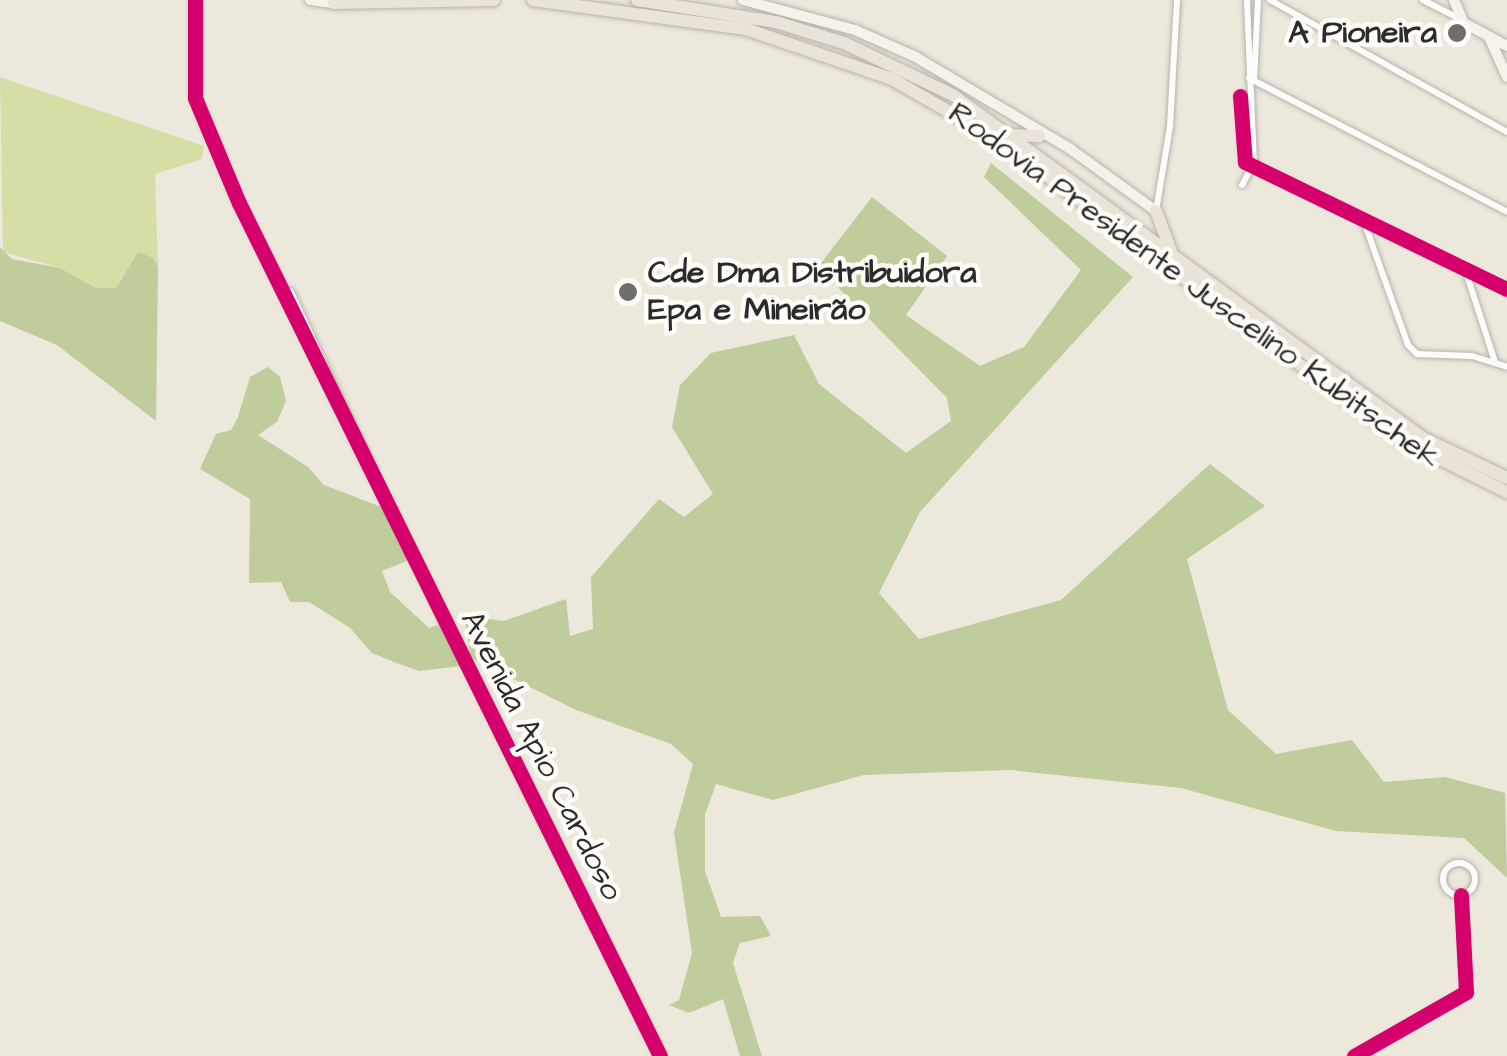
<!DOCTYPE html>
<html>
<head>
<meta charset="utf-8">
<style>
	body { margin:0 }
	#map { position:relative; width:1507px; height:1056px; overflow:hidden; background:#ece8dc; font-family:"Architects Daughter",sans-serif }
	div>[style] { position:absolute }
	.green>* { inset:0; background:#d6dea5 }
	.forest>* { inset:0; background:#bfcc9c }
	.roads { filter:drop-shadow(0 0 2px #b6b4ac) drop-shadow(0 0 2px #b6b4ac) }
	.minor>* { height:6px; margin:-3px; padding:0 3px; transform-origin:3px; border-radius:3px; background:#fcfcfa }
	.minor>.ring { margin:-3px; padding:0; box-sizing:content-box; background:none; border:6px solid #fcfcfa; border-radius:50% }
	.tertiary>* { height:9px; margin:-4.5px; padding:0 4.5px; transform-origin:4.5px; border-radius:4.5px; background:#fcfcfa }
	.secondary>* { height:10px; margin:-5px; padding:0 5px; transform-origin:5px; border-radius:5px; background:#f5f1eb }
	.motorway>* { height:12px; margin:-6px; padding:0 6px; transform-origin:6px; border-radius:6px; background:#eae3d7 }
	.cycleway>* { height:15px; margin:-7.5px; padding:0 7.5px; transform-origin:7.5px; border-radius:7.5px; background:#d6006c }
	.dots>* { width:28px; height:28px; translate:-50% -50%; box-sizing:border-box; border:5px solid #fdfcf7; border-radius:50% }
	span { translate:-50% -50%; white-space:nowrap; text-align:center; line-height:1.15; -webkit-text-stroke:9px #fdfcf7; paint-order:stroke }
	.poi-label { font-size:32px; color:#2b2b2b; font-weight:700 }
	.right { translate:-100% -50%; text-align:right }
	.left { translate:0 -50%; text-align:left }
	.street-label { font-size:32px; color:#2b2b2b }
</style>
</head>
<body>
<div id="map">
	<div class="green">
		<div style="clip-path:polygon(0 77px,204px 146px,202px 159px,155px 174px,158px 266px,138px 252px,116px 288px,96px 288px,60px 268px,3px 252px)"></div>
	</div>
	<div class="forest">
		<div style="clip-path:polygon(991px 163px,1133px 277px,920px 512px,879px 593px,919px 639px,1061px 600px,1210px 464px,1265px 506px,1187px 559px,1228px 710px,1276px 754px,1352px 740px,1384px 782px,1445px 777px,1505px 793px,1507px 878px,1464px 838px,1336px 831px,1181px 788px,1010px 770px,864px 775px,773px 800px,716px 784px,705px 815px,705px 871px,721px 917px,760px 916px,771px 936px,740px 943px,733px 963px,762px 1056px,740px 1056px,723px 999px,689px 1013px,669px 1005px,679px 1000px,692px 953px,674px 833px,693px 764px,671px 744px,576px 710px,471px 658px,464px 616px,504px 621px,566px 599px,570px 636px,593px 629px,591px 577px,659px 499px,684px 517px,713px 494px,672px 427px,680px 385px,711px 353px,794px 335px,819px 384px,906px 453px,951px 421px,947px 398px,818px 267px,872px 197px,947px 256px,906px 315px,980px 366px,1024px 347px,1081px 270px,984px 177px)"></div>
		<div style="clip-path:polygon(0 247px,12px 259px,60px 268px,96px 288px,116px 288px,138px 252px,153px 258px,158px 267px,156px 421px,57px 345px,0 321px)"></div>
		<div style="clip-path:polygon(268px 367px,280px 377px,286px 401px,277px 422px,258px 435px,308px 467px,324px 485px,384px 508px,409px 560px,382px 571px,390px 592px,429px 628px,440px 624px,462px 666px,419px 671px,394px 662px,372px 653px,350px 628px,309px 602px,290px 602px,281px 582px,249px 583px,250px 499px,200px 469px,216px 434px,231px 430px,238px 417px,250px 377px)"></div>
	</div>
	<div class="roads">
		<div class="minor">
			<div style="left:1270px;top:0;width:271px;rotate:29.1deg"></div>
			<div style="left:1423px;top:0;width:42px;rotate:27.2deg"></div>
			<div style="left:1249px;top:78px;width:291px;rotate:27.4deg"></div>
			<div style="left:1254px;top:81px;width:81px;rotate:-87.2deg"></div>
			<div style="left:1240px;top:96px;width:66px;rotate:85.7deg"></div>
			<div style="left:1245px;top:162px;width:291px;rotate:25.9deg"></div>
			<div style="left:1242px;top:185px;width:25px;rotate:-61deg"></div>
			<div style="left:1254px;top:163px;width:163px;rotate:-92.5deg"></div>
			<div style="left:1156px;top:211px;width:86px;rotate:-80.6deg"></div>
			<div style="left:1170px;top:126px;width:126px;rotate:-86.8deg"></div>
			<div style="left:1363px;top:219px;width:134px;rotate:70.3deg"></div>
			<div style="left:1408px;top:345px;width:13px;rotate:45deg"></div>
			<div style="left:1417px;top:354px;width:55px;rotate:2.1deg"></div>
			<div style="left:1472px;top:356px;width:37px;rotate:17deg"></div>
			<div style="left:1465px;top:269px;width:95px;rotate:72.1deg"></div>
			<div class="ring" style="left:1443px;top:863px;width:26px;height:26px"></div>
			<div style="left:1354px;top:1056px;width:129px;rotate:-29.7deg"></div>
			<div style="left:1466px;top:992px;width:97px;rotate:-93deg"></div>
		</div>
		<div class="tertiary">
			<div style="left:195px;top:0;width:98px;rotate:90deg"></div>
			<div style="left:195px;top:98px;width:114px;rotate:67.3deg"></div>
			<div style="left:239px;top:203px;width:951px;rotate:63.73deg"></div>
			<div style="left:289px;top:292px;width:204px;rotate:65.1deg"></div>
		</div>
		<div class="secondary">
			<div style="left:310px;top:0;width:24px;rotate:7deg"></div>
			<div style="left:743px;top:0;width:116px;rotate:15deg"></div>
			<div style="left:855px;top:30px;width:64px;rotate:23.8deg"></div>
			<div style="left:914px;top:56px;width:180px;rotate:30.7deg"></div>
			<div style="left:1069px;top:148px;width:107px;rotate:35.9deg"></div>
			<div style="left:1454px;top:0;width:25px;rotate:67deg"></div>
			<div style="left:1464px;top:23px;width:49px;rotate:28.1deg"></div>
			<div style="left:1489px;top:37px;width:44px;rotate:65.8deg"></div>
		</div>
		<div class="motorway">
			<div style="left:533px;top:0;width:215px;rotate:7.8deg"></div>
			<div style="left:746px;top:29px;width:154px;rotate:18.9deg"></div>
			<div style="left:892px;top:79px;width:125px;rotate:29.9deg"></div>
			<div style="left:1000px;top:141px;width:497px;rotate:36.7deg"></div>
			<div style="left:1398px;top:438px;width:122px;rotate:26.4deg"></div>
			<div style="left:637px;top:0;width:141px;rotate:9deg"></div>
			<div style="left:776px;top:22px;width:71px;rotate:17.2deg"></div>
			<div style="left:844px;top:43px;width:121px;rotate:25.5deg"></div>
			<div style="left:953px;top:95px;width:582px;rotate:36.12deg"></div>
			<div style="left:1423px;top:438px;width:93px;rotate:25.5deg"></div>
			<div style="left:334px;top:3px;width:160px;rotate:-1.1deg"></div>
			<div style="left:1008px;top:135px;width:31px;rotate:2deg"></div>
			<div style="left:1156px;top:211px;width:43px;rotate:69.4deg"></div>
		</div>
	</div>
	<div class="cycleway">
		<div style="left:195px;top:0;width:98px;rotate:90deg"></div>
		<div style="left:195px;top:98px;width:114px;rotate:67.3deg"></div>
		<div style="left:239px;top:203px;width:951px;rotate:63.73deg"></div>
		<div style="left:1240px;top:96px;width:66px;rotate:85.7deg"></div>
		<div style="left:1245px;top:162px;width:291px;rotate:25.9deg"></div>
		<div style="left:1354px;top:1056px;width:129px;rotate:-29.7deg"></div>
		<div style="left:1466px;top:992px;width:97px;rotate:-93deg"></div>
	</div>
	<div class="dots">
		<div style="left:1457px;top:33px;background:#6f6d69"></div>
		<div style="left:628px;top:292px;background:#6f6d69"></div>
	</div>
	<div class="poi-label">
		<span class="right" style="left:1437px;top:33px">A Pioneira</span>
		<span class="left" style="left:648px;top:292px">Cde Dma Distribuidora<br>Epa e Mineirão</span>
	</div>
	<div class="street-label">
		<span style="left:1194px;top:286px;rotate:36deg">Rodovia Presidente Juscelino Kubitschek</span>
		<span style="left:541px;top:756px;rotate:63deg">Avenida Apio Cardoso</span>
	</div>
</div>
</body>
</html>
